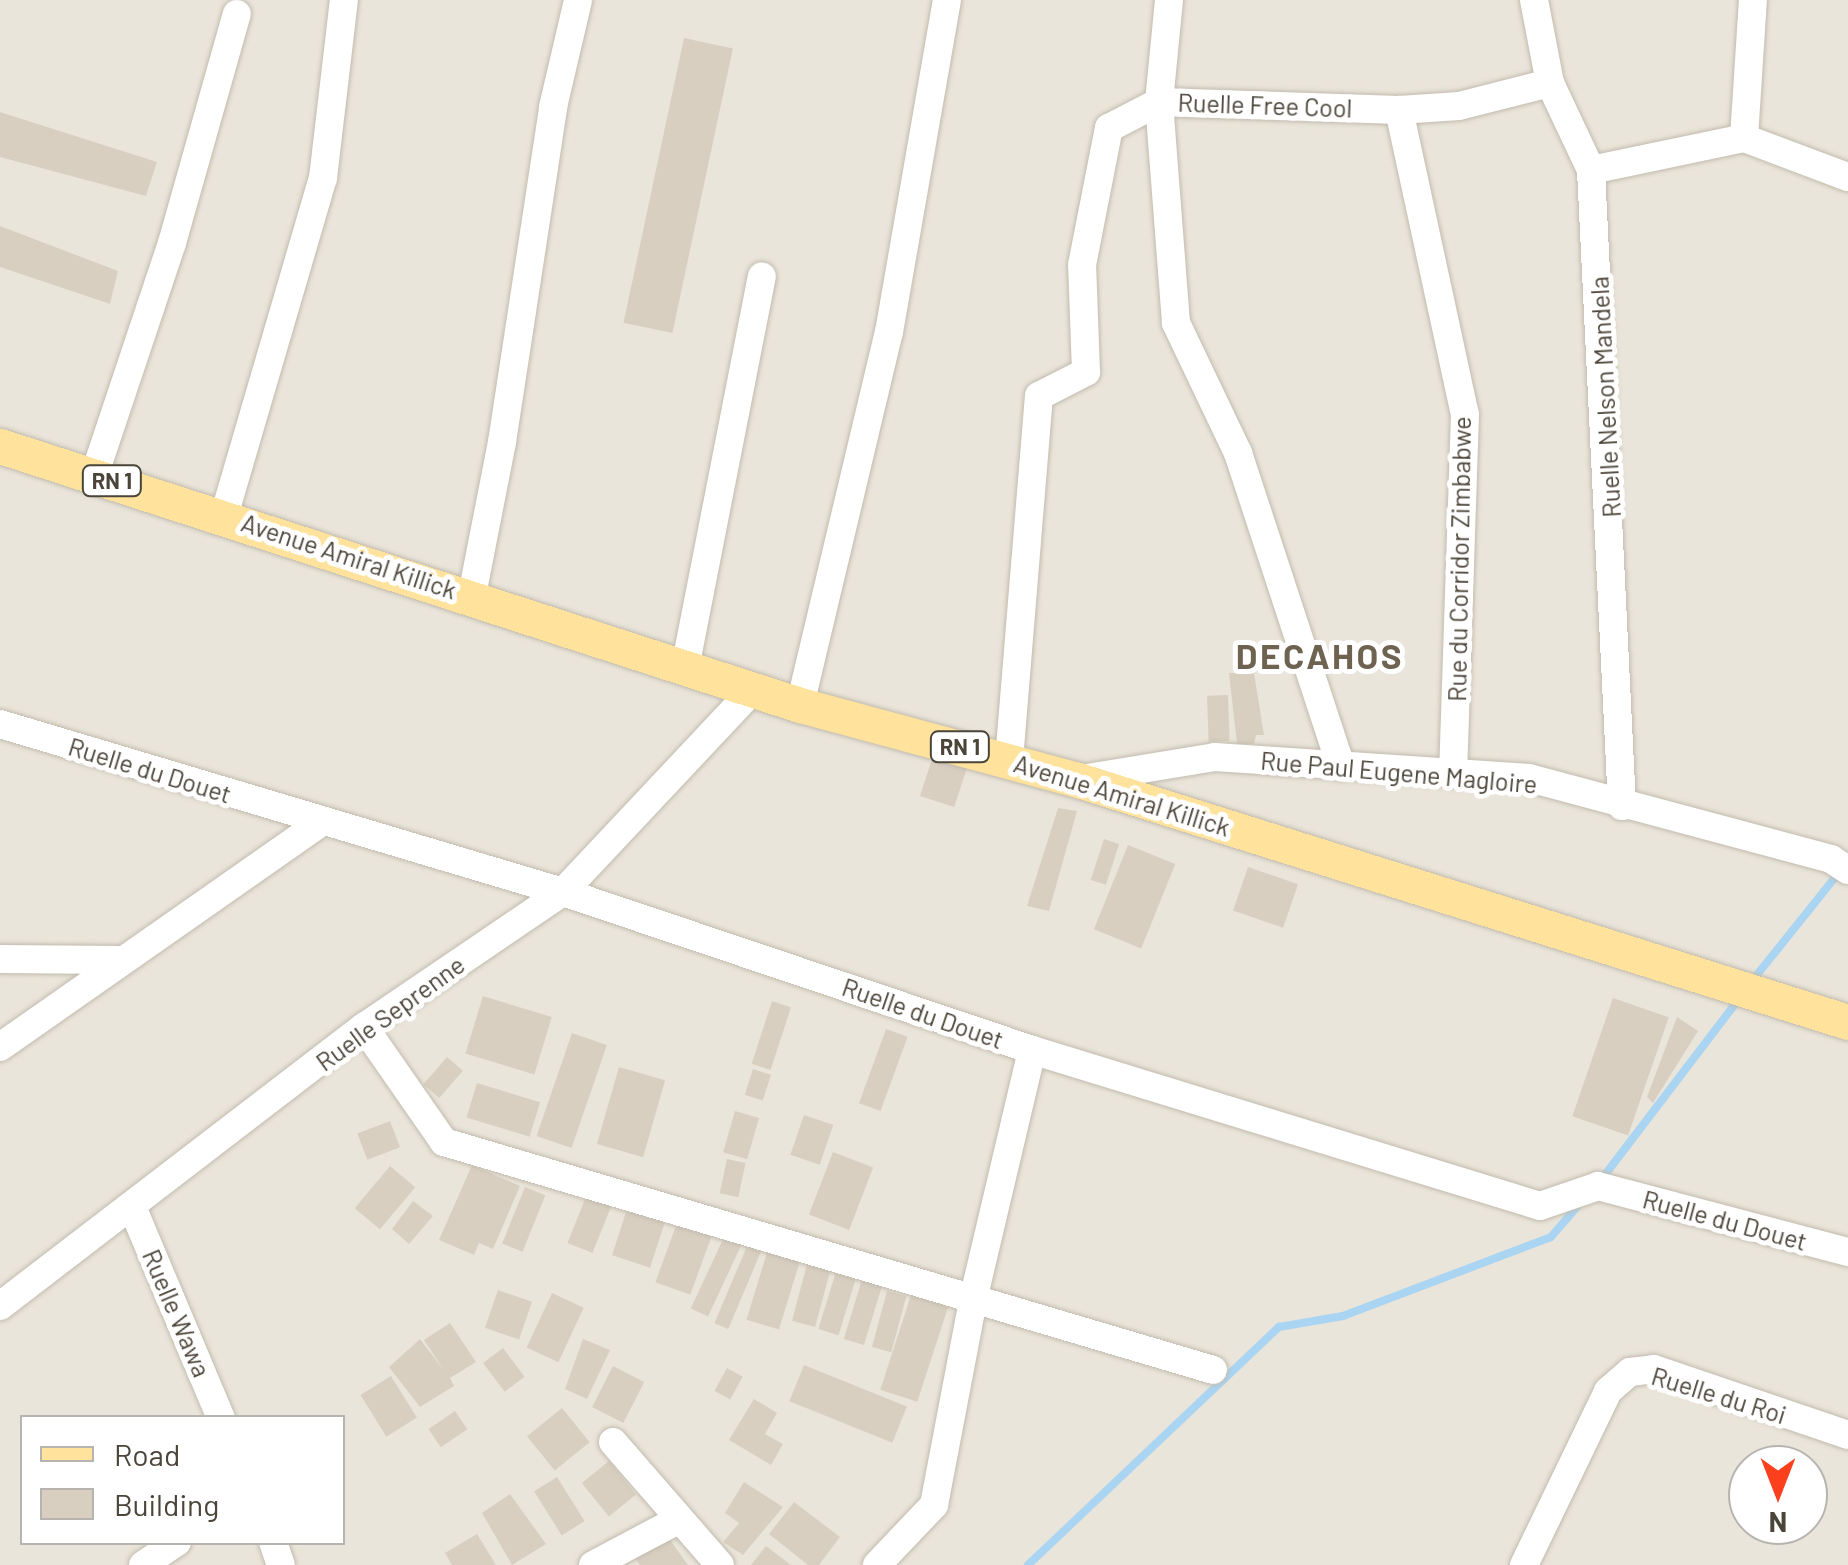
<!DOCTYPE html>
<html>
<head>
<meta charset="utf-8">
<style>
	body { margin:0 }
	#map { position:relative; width:1848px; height:1565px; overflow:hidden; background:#f6f3ec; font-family:Barlow,sans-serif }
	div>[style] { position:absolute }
	.residential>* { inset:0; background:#eae5da }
	.stream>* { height:8px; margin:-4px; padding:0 4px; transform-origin:4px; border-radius:4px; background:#a9d4f2 }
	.building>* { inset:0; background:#d8cfc1; transform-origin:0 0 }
	.roads { filter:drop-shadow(0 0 2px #c2bbae) drop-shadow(0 0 2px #c2bbae) }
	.minor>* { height:28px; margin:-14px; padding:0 14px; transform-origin:14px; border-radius:14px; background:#fff }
	.major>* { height:35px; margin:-17.5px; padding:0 17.5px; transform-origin:17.5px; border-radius:17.5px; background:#ffe39c }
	span { translate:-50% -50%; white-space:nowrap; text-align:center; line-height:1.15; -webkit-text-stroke:10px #fff; paint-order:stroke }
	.shield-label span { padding:2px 8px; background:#fff; border:2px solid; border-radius:8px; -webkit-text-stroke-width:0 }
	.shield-label { font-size:22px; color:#4b4439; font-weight:700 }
	.street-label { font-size:25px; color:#4b4439 }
	.district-label { font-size:35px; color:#6e6250; font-weight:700; letter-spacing:2.5px }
	.legend { position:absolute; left:20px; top:1415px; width:325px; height:130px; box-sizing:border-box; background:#fff; border:2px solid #b7b4b0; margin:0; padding:12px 18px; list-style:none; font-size:30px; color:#4b4439 }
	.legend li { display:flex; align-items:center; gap:20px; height:50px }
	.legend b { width:50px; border:2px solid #b7b4b0 }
	.north { position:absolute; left:1728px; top:1445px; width:100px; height:100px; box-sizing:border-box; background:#fff; border:2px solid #b7b4b0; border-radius:50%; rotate:180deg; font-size:28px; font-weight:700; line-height:40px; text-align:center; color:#4b4439 }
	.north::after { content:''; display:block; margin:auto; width:35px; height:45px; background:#fc3f1d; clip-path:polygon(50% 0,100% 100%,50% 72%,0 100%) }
</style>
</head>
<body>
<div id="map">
	<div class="residential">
		<div style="clip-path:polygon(evenodd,0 0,1848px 0,1848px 1565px,0 1565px,0 0,22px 1418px,342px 1418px,342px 1542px,22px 1542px,22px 1418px,0 0,1748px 1465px,1808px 1465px,1808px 1525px,1748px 1525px,1748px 1465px)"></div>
	</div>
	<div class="stream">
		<div style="left:1752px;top:981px;width:141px;rotate:-51.3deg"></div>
		<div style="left:1601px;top:1180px;width:231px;rotate:-52.7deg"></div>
		<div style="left:1028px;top:1565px;width:346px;rotate:-43.5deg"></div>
		<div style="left:1279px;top:1327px;width:65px;rotate:-9.8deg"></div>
		<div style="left:1343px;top:1316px;width:222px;rotate:-20.8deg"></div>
		<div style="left:1551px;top:1237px;width:48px;rotate:-49.3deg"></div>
	</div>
	<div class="building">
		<div style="left:684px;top:38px;width:50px;height:291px;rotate:12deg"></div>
		<div style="clip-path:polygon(0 112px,157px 162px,146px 196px,0 157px)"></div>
		<div style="clip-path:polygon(0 226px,118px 271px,110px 304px,0 267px)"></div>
		<div style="clip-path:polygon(1229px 673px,1254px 673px,1264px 735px,1256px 735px,1254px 744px,1237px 744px)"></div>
		<div style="left:1228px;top:695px;width:46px;height:21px;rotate:88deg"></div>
		<div style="left:933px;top:756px;width:36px;height:42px;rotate:18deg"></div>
		<div style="clip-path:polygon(1058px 808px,1077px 811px,1049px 911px,1027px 906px)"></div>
		<div style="left:1104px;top:839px;width:16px;height:43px;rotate:18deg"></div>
		<div style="left:1128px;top:845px;width:51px;height:91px;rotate:22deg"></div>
		<div style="left:1248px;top:867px;width:53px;height:46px;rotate:19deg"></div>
		<div style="left:483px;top:996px;width:72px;height:60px;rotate:17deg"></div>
		<div style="left:1613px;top:998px;width:59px;height:125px;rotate:19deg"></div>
		<div style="left:772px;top:1001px;width:20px;height:66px;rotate:18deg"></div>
		<div style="clip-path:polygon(1677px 1017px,1698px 1031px,1653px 1103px,1647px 1097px)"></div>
		<div style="left:886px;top:1029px;width:23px;height:79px;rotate:20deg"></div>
		<div style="left:572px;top:1033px;width:37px;height:109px;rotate:19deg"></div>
		<div style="left:447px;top:1057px;width:21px;height:36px;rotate:41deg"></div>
		<div style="left:619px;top:1067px;width:48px;height:80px;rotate:16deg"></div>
		<div style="left:753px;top:1069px;width:19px;height:27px;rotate:18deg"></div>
		<div style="left:477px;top:1083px;width:66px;height:36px;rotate:17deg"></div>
		<div style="left:735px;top:1111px;width:25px;height:43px;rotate:16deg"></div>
		<div style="left:804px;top:1115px;width:31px;height:42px;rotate:19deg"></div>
		<div style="left:390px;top:1121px;width:28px;height:35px;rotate:69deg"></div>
		<div style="left:833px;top:1152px;width:43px;height:67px;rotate:21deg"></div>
		<div style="left:727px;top:1159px;width:19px;height:35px;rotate:12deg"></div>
		<div style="clip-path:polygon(472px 1165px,520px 1186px,493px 1249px,479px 1243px,474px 1255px,439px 1240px)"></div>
		<div style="left:390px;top:1166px;width:33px;height:55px;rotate:40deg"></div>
		<div style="left:525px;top:1187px;width:22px;height:61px;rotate:22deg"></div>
		<div style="left:588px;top:1192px;width:27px;height:55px;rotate:22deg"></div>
		<div style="clip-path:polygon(413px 1201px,433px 1216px,409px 1244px,392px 1229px)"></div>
		<div style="left:629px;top:1203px;width:40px;height:55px;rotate:18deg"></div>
		<div style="left:677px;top:1223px;width:37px;height:63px;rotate:20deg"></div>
		<div style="left:725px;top:1235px;width:19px;height:81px;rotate:25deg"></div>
		<div style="left:748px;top:1244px;width:15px;height:86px;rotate:23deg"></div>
		<div style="left:769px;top:1246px;width:34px;height:77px;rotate:17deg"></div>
		<div style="left:809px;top:1257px;width:24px;height:66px;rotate:15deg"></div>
		<div style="left:838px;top:1265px;width:21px;height:67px;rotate:17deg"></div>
		<div style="left:864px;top:1273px;width:21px;height:69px;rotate:17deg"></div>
		<div style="left:913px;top:1289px;width:39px;height:106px;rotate:18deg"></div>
		<div style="left:498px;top:1290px;width:36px;height:40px;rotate:19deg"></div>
		<div style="left:887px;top:1291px;width:20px;height:58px;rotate:15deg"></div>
		<div style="left:552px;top:1293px;width:35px;height:60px;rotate:25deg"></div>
		<div style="clip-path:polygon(450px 1323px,476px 1362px,450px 1378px,454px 1386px,420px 1407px,389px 1367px,420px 1339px,443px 1369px,424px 1340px)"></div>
		<div style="clip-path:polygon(583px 1339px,610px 1350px,587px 1399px,565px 1389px)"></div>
		<div style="left:503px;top:1348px;width:36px;height:25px;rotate:53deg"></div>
		<div style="left:804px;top:1365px;width:111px;height:39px;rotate:22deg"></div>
		<div style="left:613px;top:1366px;width:35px;height:46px;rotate:27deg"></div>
		<div style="left:727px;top:1368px;width:18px;height:26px;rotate:29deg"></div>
		<div style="left:391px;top:1376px;width:49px;height:36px;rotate:58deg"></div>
		<div style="clip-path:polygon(754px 1399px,777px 1413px,765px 1434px,783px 1444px,771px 1465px,729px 1440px)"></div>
		<div style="left:562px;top:1408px;width:44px;height:45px;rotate:51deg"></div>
		<div style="left:455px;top:1411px;width:22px;height:32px;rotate:56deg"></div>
		<div style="left:609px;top:1461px;width:43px;height:35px;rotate:51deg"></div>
		<div style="left:557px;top:1477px;width:52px;height:27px;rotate:58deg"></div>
		<div style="clip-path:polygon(744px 1482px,783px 1507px,743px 1555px,723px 1542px,739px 1523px,725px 1513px)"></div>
		<div style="clip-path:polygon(510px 1494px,546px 1544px,512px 1565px,482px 1513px)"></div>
		<div style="clip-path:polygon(794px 1502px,840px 1537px,819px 1565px,808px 1565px,769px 1534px)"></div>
		<div style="clip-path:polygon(663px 1530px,688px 1565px,640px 1565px,628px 1548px)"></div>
		<div style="clip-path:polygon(477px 1534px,496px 1565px,452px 1565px,445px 1553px)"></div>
		<div style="clip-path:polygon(766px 1546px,791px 1565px,751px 1565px)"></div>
	</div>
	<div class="roads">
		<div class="minor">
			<div style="left:1169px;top:0;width:102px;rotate:95.6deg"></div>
			<div style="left:1159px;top:102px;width:222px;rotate:85.6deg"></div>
			<div style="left:1176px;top:323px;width:144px;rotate:64.5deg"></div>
			<div style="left:1238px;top:453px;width:330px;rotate:71.8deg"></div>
			<div style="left:1534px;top:0;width:85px;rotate:79.1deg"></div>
			<div style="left:1550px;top:83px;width:96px;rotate:64.8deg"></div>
			<div style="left:1591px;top:170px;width:637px;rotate:87.21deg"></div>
			<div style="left:1399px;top:110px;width:311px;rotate:77.8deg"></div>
			<div style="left:1465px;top:414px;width:360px;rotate:91.9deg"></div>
			<div style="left:1744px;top:138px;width:138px;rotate:-86.3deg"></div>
			<div style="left:1591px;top:170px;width:156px;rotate:-11.8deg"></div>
			<div style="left:1744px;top:138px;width:111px;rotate:20.6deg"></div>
			<div style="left:94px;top:476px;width:246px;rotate:-71.5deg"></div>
			<div style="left:172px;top:243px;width:238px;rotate:-74.2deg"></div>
			<div style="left:224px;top:516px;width:352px;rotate:-73.7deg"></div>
			<div style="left:323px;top:178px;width:179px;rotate:-83.3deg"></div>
			<div style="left:472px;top:595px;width:156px;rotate:-78.9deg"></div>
			<div style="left:502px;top:442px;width:339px;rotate:-81.3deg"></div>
			<div style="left:553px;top:107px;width:110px;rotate:-76.8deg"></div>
			<div style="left:685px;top:668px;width:399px;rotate:-78.9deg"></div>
			<div style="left:800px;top:705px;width:383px;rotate:-76.6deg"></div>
			<div style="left:889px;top:332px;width:337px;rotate:-80.1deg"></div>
			<div style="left:0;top:724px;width:588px;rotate:16.62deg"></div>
			<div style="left:563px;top:892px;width:495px;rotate:18.6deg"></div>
			<div style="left:1032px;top:1050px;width:531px;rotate:17.07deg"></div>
			<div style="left:1540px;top:1206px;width:61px;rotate:-19deg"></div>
			<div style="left:1598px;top:1186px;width:259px;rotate:14.8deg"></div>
			<div style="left:1009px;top:760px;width:365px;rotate:-85.3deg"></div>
			<div style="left:1039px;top:396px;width:53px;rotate:-27.1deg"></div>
			<div style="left:1086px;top:372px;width:107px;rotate:-92.1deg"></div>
			<div style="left:1082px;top:265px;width:140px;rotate:-78.9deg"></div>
			<div style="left:1109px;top:128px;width:56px;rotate:-27.5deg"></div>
			<div style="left:1159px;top:102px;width:240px;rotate:1.9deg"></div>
			<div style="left:1399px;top:110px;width:60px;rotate:-3.8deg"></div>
			<div style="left:1459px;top:106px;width:94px;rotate:-14.2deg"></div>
			<div style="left:1081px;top:779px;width:136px;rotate:-9.3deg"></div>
			<div style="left:1215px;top:757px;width:315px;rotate:3.8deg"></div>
			<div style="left:1529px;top:778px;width:313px;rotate:15deg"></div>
			<div style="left:1831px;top:859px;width:20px;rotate:33deg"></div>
			<div style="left:0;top:959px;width:121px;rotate:0.5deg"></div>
			<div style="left:364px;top:1027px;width:140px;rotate:55.2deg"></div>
			<div style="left:444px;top:1142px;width:802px;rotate:16.51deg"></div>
			<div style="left:0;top:1047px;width:392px;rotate:-35deg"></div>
			<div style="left:133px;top:1209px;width:227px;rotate:67.2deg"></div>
			<div style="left:0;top:1306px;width:459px;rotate:-37.5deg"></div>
			<div style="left:364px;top:1027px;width:240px;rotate:-34.2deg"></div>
			<div style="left:563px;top:892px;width:277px;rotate:-46.8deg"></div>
			<div style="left:613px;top:1442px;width:163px;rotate:49deg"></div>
			<div style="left:273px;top:1542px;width:24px;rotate:71deg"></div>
			<div style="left:143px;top:1565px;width:41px;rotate:-34.1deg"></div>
			<div style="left:593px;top:1565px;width:98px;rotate:-27.9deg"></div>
			<div style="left:877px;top:1565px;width:83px;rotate:-46.5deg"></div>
			<div style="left:934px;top:1505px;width:209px;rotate:-79.2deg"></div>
			<div style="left:973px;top:1300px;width:257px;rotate:-76.7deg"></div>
			<div style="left:1524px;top:1565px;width:193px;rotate:-64.2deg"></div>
			<div style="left:1608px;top:1391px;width:29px;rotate:-41deg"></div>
			<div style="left:1630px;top:1372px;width:24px;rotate:-7deg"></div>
			<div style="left:1654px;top:1369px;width:205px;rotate:18.8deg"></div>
		</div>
		<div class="major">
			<div style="left:0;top:446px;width:841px;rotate:17.94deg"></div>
			<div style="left:800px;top:705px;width:288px;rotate:15.1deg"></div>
			<div style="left:1078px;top:780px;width:807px;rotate:17.45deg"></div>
		</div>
	</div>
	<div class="shield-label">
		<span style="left:112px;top:481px">RN 1</span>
		<span style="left:960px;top:747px">RN 1</span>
	</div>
	<div class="street-label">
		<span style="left:1265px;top:105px;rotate:2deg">Ruelle Free Cool</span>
		<span style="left:1605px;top:397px;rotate:-93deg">Ruelle Nelson Mandela</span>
		<span style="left:349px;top:556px;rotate:18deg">Avenue Amiral Killick</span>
		<span style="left:1459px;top:559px;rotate:-89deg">Rue du Corridor Zimbabwe</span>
		<span style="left:150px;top:770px;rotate:17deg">Ruelle du Douet</span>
		<span style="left:1399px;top:772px;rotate:5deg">Rue Paul Eugene Magloire</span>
		<span style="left:1122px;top:795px;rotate:17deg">Avenue Amiral Killick</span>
		<span style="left:390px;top:1013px;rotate:-36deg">Ruelle Seprenne</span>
		<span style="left:923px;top:1013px;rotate:19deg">Ruelle du Douet</span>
		<span style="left:1725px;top:1220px;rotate:15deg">Ruelle du Douet</span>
		<span style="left:177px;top:1313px;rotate:67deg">Ruelle Wawa</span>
		<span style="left:1719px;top:1395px;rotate:17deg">Ruelle du Roi</span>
	</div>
	<div class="district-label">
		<span style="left:1320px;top:655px">DECAHOS</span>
	</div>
	<ul class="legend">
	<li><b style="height:12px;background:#ffe39c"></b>Road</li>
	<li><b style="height:28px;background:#d8cfc1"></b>Building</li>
	</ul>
	<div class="north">N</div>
</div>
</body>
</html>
